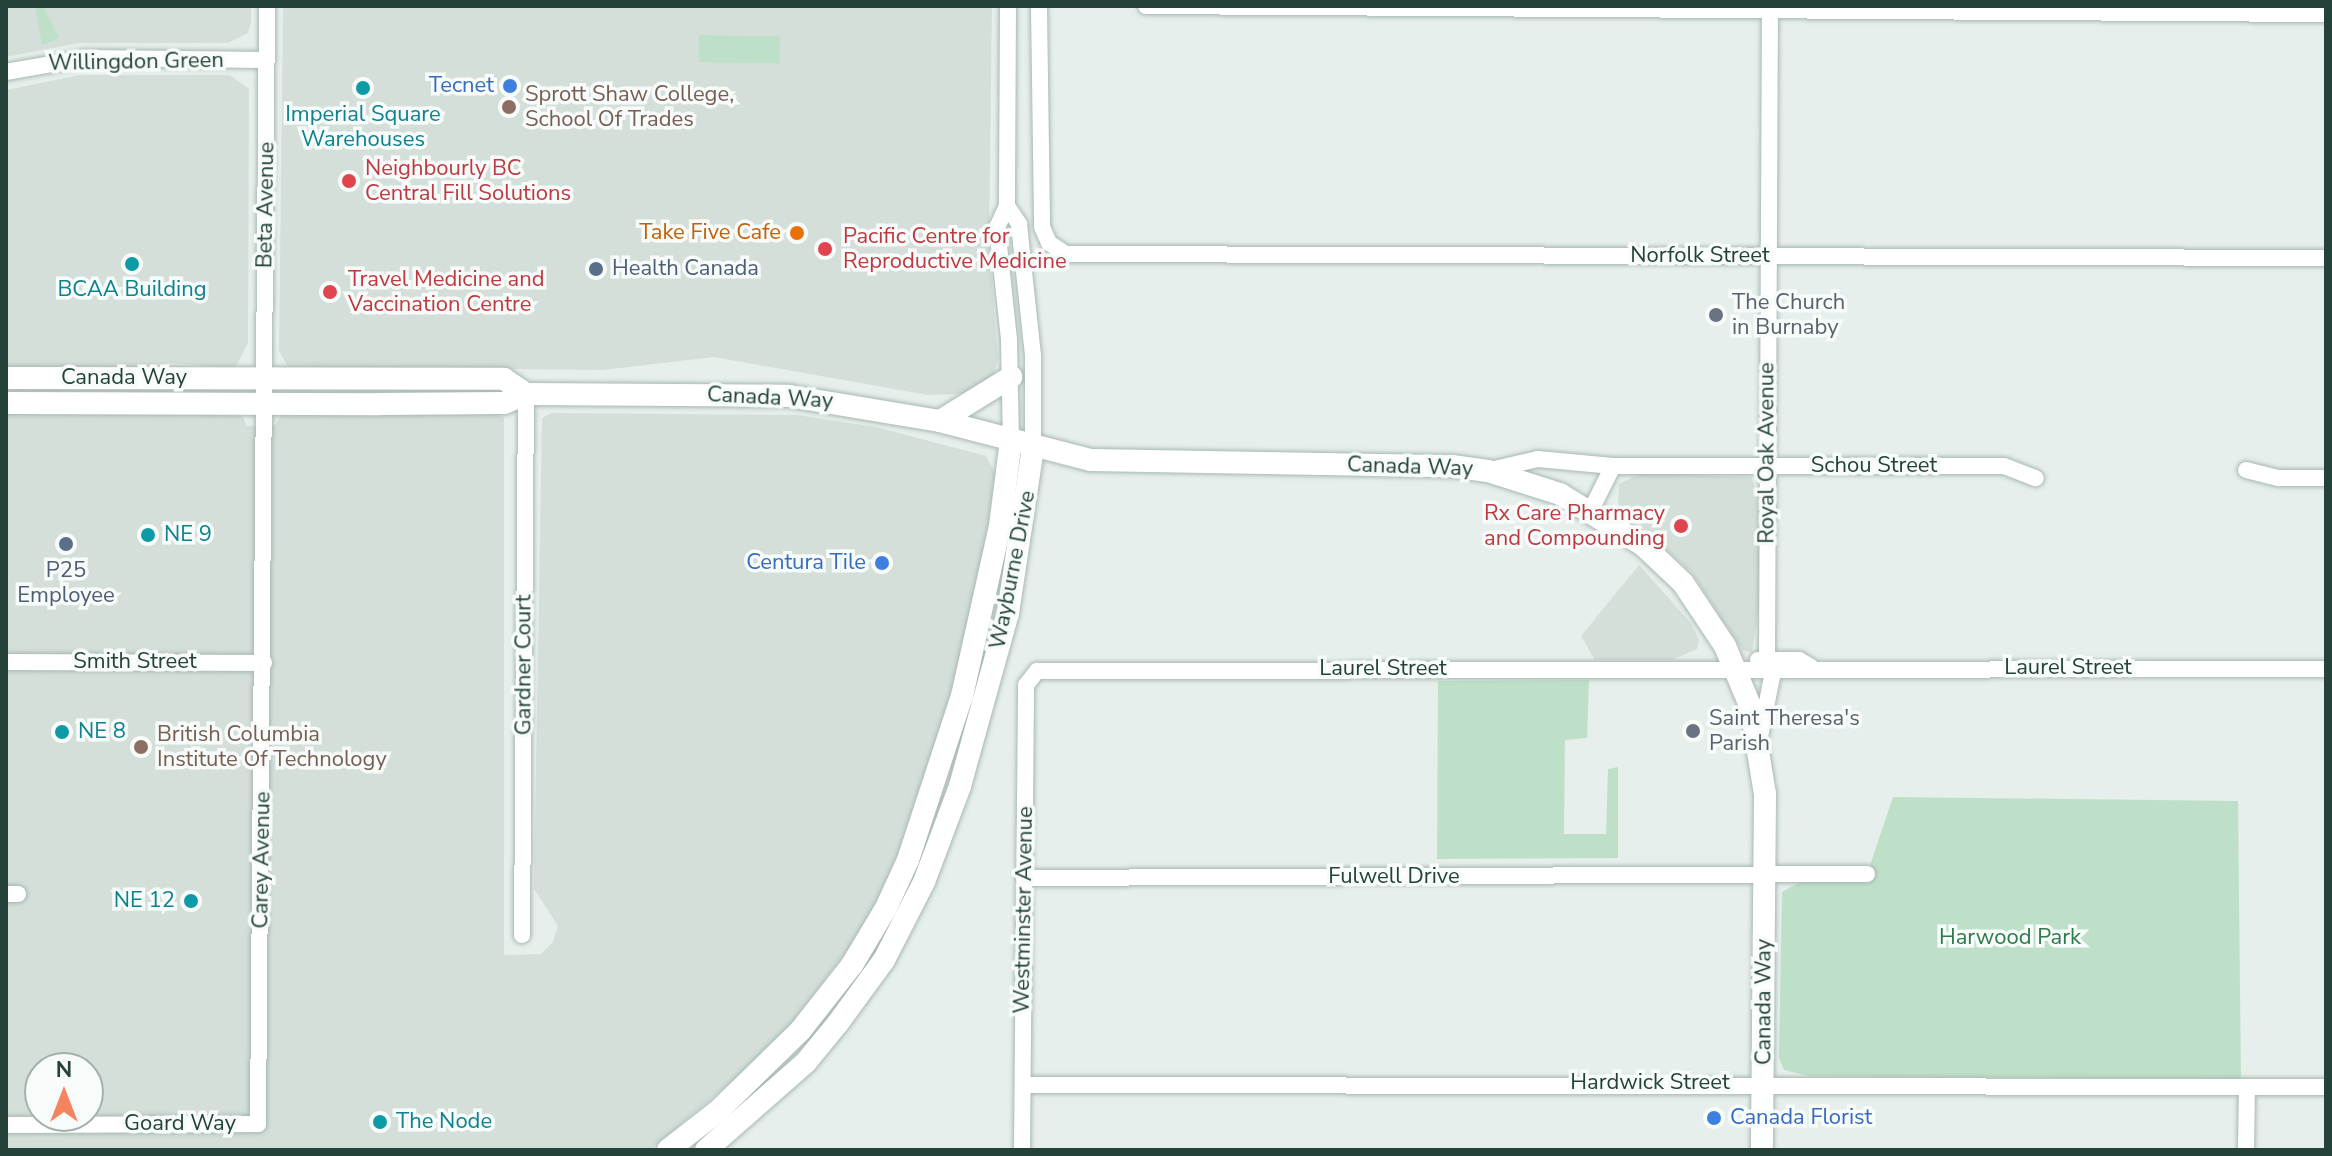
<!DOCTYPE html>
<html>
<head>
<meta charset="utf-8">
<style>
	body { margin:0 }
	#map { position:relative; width:2332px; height:1156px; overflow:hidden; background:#e6efeb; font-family:"Nunito Sans",sans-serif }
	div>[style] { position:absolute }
	.built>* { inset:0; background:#d4dfda }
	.green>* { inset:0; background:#bfe0c8; transform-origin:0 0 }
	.roads { filter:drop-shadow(0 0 2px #a8b8b2) drop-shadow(0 0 2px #a8b8b2) }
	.street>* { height:16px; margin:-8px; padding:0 8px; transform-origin:8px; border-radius:8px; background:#fff }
	.secondary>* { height:22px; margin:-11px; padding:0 11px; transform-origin:11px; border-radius:11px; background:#fff }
	.dots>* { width:22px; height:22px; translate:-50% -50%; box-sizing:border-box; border:4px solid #f7fbf9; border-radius:50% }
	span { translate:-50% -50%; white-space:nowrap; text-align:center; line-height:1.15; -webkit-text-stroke:7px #f7fbf9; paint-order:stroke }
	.street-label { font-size:22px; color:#24423a }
	.shop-label { font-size:22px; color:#366cbe }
	.right { translate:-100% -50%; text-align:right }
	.left { translate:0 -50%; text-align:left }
	.education-label { font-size:22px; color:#785e54 }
	.culture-label { font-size:22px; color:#0d838f }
	.health-label { font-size:22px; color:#be3a42 }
	.food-label { font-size:22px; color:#c56008 }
	.service-label { font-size:22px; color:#4e5e75 }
	.worship-label { font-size:22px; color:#5b616d }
	.park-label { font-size:22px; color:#2d7a4b }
	.frame { position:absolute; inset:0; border:8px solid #24423a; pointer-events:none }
	.north { position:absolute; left:24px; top:1052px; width:80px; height:80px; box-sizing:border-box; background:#f7fbf9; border:2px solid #a3b1ad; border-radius:50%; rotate:0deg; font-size:22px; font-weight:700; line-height:32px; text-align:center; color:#24423a }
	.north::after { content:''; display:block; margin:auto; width:28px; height:36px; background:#f4845f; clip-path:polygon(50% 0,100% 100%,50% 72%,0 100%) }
</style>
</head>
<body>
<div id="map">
	<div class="built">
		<div style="clip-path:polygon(6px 6px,251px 6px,251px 22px,248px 33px,228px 43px,79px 43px,6px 57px)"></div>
		<div style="clip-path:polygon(283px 6px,992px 6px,989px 246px,998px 359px,994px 376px,968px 394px,928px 395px,714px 357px,603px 370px,288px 367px,279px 351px)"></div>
		<div style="clip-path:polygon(80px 75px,230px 75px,249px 89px,248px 343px,235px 368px,170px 363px,123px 369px,6px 370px,6px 90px)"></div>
		<div style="clip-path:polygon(evenodd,6px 412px,241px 414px,247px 426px,275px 425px,282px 414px,495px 413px,504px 418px,504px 955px,541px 954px,553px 942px,558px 926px,534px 889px,542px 418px,552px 413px,797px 415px,876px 427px,986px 456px,995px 473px,988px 528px,951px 697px,900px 853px,861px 932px,776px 1044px,650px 1150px,6px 1150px,6px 412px,40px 1068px,88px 1068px,88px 1116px,40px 1116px,40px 1068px)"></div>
		<div style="clip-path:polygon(1640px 474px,1751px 477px,1760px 499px,1760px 599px,1752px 652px,1743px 651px,1692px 573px,1618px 504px,1619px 484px)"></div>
		<div style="clip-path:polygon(1639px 565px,1691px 623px,1699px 640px,1697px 649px,1672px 660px,1595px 660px,1581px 636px)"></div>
	</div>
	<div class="green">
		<div style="clip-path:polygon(35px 6px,43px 6px,59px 38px,42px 45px)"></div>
		<div style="left:699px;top:35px;width:81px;height:27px;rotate:1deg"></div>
		<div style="clip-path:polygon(1589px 680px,1587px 738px,1565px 740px,1564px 834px,1606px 834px,1608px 769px,1618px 767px,1618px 858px,1437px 859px,1438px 681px)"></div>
		<div style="clip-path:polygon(1893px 797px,2238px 801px,2241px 1079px,1809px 1076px,1784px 1070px,1779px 1058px,1782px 892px,1800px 882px,1867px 874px)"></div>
	</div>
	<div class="roads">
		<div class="street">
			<div style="left:1008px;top:6px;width:200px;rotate:90.3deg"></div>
			<div style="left:1007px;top:206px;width:23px;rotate:115deg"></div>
			<div style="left:997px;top:227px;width:114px;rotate:83.9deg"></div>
			<div style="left:1009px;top:340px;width:100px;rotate:88.9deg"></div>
			<div style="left:1039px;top:6px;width:221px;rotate:89.2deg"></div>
			<div style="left:1042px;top:227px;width:17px;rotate:66deg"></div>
			<div style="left:1049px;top:243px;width:20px;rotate:33deg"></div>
			<div style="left:1066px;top:254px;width:1260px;rotate:0.18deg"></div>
			<div style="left:1146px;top:6px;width:1180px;rotate:0.39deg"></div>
			<div style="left:6px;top:72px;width:80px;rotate:-10deg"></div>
			<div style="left:85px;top:58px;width:182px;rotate:0.6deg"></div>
			<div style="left:1007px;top:206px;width:22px;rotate:56deg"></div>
			<div style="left:1019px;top:224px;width:38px;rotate:84deg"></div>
			<div style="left:1023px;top:262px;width:95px;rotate:83.9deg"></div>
			<div style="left:1033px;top:356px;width:91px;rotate:90deg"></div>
			<div style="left:1490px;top:470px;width:49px;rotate:-12.9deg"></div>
			<div style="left:1538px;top:459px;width:75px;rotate:5.3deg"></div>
			<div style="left:1613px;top:466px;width:391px"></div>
			<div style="left:2004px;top:466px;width:34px;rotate:21deg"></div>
			<div style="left:2246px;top:470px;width:34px;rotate:14deg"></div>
			<div style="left:2279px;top:478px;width:47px"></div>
			<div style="left:1591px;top:510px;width:49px;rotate:-63.4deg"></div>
			<div style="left:1758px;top:660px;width:41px"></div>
			<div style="left:1799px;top:660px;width:14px;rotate:30deg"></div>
			<div style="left:1767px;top:660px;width:654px;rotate:-89.74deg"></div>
			<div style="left:6px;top:662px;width:258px;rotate:0.2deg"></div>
			<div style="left:1759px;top:742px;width:71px;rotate:-78.7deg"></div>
			<div style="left:1024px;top:878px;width:843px;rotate:-0.27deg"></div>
			<div style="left:6px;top:894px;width:12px"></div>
			<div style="left:522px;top:935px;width:541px;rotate:-89.58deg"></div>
			<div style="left:1023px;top:1085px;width:1303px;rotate:0.09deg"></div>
			<div style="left:6px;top:1125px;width:252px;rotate:-0.2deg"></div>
			<div style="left:258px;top:1124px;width:1118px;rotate:-89.54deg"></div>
			<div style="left:1022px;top:1150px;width:465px;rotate:-89.5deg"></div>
			<div style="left:1026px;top:685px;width:18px;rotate:-52deg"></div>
			<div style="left:1037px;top:671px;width:1289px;rotate:-0.09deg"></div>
			<div style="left:2246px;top:1150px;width:63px;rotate:-89.1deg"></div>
		</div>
		<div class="secondary">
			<div style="left:6px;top:378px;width:498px;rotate:0.1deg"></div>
			<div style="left:504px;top:379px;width:27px;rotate:34deg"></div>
			<div style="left:6px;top:403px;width:373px;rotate:0.2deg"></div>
			<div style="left:379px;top:404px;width:125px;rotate:-0.5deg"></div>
			<div style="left:504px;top:403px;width:24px;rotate:-22deg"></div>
			<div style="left:526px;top:394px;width:263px;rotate:0.4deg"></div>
			<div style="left:789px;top:396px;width:153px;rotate:9.4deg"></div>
			<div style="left:940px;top:421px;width:156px;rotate:14.5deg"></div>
			<div style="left:1091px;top:460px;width:361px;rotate:1deg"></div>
			<div style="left:1452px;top:466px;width:36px;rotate:8deg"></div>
			<div style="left:1488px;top:471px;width:76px;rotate:17.7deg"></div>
			<div style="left:1560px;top:494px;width:97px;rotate:31.6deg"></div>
			<div style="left:1643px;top:545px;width:55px;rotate:43.5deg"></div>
			<div style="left:1683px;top:583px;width:76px;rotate:56.3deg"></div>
			<div style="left:1725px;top:646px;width:67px;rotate:67.2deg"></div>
			<div style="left:1751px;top:708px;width:87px;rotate:80.8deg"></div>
			<div style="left:1765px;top:794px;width:356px;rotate:90.5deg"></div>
			<div style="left:940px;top:421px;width:84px;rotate:-31.8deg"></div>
			<div style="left:668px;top:1150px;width:63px;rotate:-38deg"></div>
			<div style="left:718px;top:1111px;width:115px;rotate:-44.3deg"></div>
			<div style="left:800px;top:1031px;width:84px;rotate:-51.8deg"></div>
			<div style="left:852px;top:965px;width:66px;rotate:-59.2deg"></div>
			<div style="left:886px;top:908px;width:53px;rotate:-65.4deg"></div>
			<div style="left:908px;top:860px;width:173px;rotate:-71.8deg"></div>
			<div style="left:962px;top:696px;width:174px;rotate:-77.4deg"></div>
			<div style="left:1000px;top:526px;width:87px;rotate:-82.7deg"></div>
			<div style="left:706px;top:1150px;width:133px;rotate:-41.3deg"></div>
			<div style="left:806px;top:1062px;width:50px;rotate:-50.6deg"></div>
			<div style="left:838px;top:1023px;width:78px;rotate:-53.9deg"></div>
			<div style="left:884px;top:960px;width:88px;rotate:-62.9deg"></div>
			<div style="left:924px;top:882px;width:103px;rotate:-69.4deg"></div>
			<div style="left:960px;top:786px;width:180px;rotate:-74.5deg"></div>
			<div style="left:1008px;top:613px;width:168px;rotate:-81.4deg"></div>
		</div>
	</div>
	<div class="dots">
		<div style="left:510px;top:86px;background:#3f7fe0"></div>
		<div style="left:363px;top:88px;background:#0f9aa8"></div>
		<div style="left:509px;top:107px;background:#8d6e63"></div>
		<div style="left:349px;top:181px;background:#e0444e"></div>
		<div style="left:797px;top:233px;background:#e8710a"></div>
		<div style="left:825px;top:249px;background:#e0444e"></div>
		<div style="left:132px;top:264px;background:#0f9aa8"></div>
		<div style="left:596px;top:269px;background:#5c6f8a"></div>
		<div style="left:330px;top:292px;background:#e0444e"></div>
		<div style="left:1716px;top:315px;background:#6b7280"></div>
		<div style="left:1681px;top:526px;background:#e0444e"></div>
		<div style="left:148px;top:535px;background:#0f9aa8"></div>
		<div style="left:66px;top:544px;background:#5c6f8a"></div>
		<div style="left:882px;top:563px;background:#3f7fe0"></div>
		<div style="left:1693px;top:731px;background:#6b7280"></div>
		<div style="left:62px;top:732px;background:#0f9aa8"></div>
		<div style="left:141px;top:747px;background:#8d6e63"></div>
		<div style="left:191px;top:901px;background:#0f9aa8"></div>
		<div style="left:1714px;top:1118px;background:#3f7fe0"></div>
		<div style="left:380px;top:1122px;background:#0f9aa8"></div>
	</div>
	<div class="street-label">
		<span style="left:136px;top:62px;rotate:-1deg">Willingdon Green</span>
		<span style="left:266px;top:205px;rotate:-89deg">Beta Avenue</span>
		<span style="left:1700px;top:256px">Norfolk Street</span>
		<span style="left:124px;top:378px">Canada Way</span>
		<span style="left:770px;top:398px;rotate:3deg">Canada Way</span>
		<span style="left:1767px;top:453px;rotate:-90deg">Royal Oak Avenue</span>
		<span style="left:1874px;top:466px">Schou Street</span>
		<span style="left:1410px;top:467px;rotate:2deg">Canada Way</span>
		<span style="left:1013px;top:570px;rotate:-79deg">Wayburne Drive</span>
		<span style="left:135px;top:662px">Smith Street</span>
		<span style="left:524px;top:665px;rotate:-90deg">Gardner Court</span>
		<span style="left:2068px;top:668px">Laurel Street</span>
		<span style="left:1383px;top:669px">Laurel Street</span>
		<span style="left:262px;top:860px;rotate:-89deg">Carey Avenue</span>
		<span style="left:1394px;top:877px">Fulwell Drive</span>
		<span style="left:1024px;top:910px;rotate:-89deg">Westminster Avenue</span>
		<span style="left:1764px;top:1002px;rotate:-90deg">Canada Way</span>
		<span style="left:1650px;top:1083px">Hardwick Street</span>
		<span style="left:180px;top:1124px">Goard Way</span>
	</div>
	<div class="shop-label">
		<span class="right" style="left:494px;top:86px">Tecnet</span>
		<span class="right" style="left:866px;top:563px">Centura Tile</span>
		<span class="left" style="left:1730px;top:1118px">Canada Florist</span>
	</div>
	<div class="education-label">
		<span class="left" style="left:525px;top:107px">Sprott Shaw College,<br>School Of Trades</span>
		<span class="left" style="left:157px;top:747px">British Columbia<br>Institute Of Technology</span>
	</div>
	<div class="culture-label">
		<span style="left:363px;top:127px">Imperial Square<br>Warehouses</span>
		<span style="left:132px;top:290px">BCAA Building</span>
		<span class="left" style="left:164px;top:535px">NE 9</span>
		<span class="left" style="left:78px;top:732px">NE 8</span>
		<span class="right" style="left:175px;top:901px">NE 12</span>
		<span class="left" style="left:396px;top:1122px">The Node</span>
	</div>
	<div class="health-label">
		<span class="left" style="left:365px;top:181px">Neighbourly BC<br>Central Fill Solutions</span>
		<span class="left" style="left:843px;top:249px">Pacific Centre for<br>Reproductive Medicine</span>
		<span class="left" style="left:348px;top:292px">Travel Medicine and<br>Vaccination Centre</span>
		<span class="right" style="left:1665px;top:526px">Rx Care Pharmacy<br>and Compounding</span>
	</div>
	<div class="food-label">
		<span class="right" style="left:781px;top:233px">Take Five Cafe</span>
	</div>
	<div class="service-label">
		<span class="left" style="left:612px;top:269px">Health Canada</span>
		<span style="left:66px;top:583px">P25<br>Employee</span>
	</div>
	<div class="worship-label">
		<span class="left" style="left:1732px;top:315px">The Church<br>in Burnaby</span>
		<span class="left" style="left:1709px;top:731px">Saint Theresa's<br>Parish</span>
	</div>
	<div class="park-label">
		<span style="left:2010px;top:938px">Harwood Park</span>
	</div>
	<div class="frame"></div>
	<div class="north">N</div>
</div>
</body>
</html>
